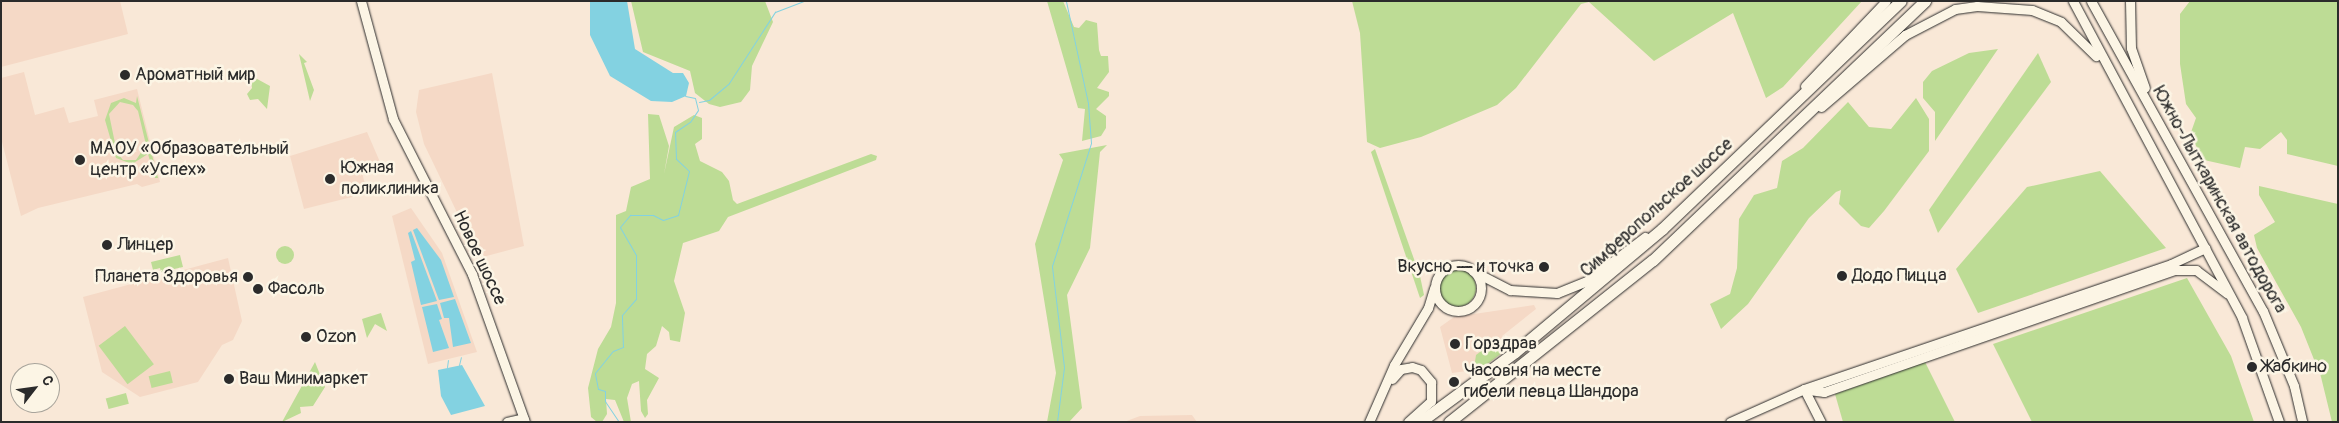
<!DOCTYPE html>
<html>
<head>
<meta charset="utf-8">
<style>
	body { margin:0 }
	#map { position:relative; width:2339px; height:423px; overflow:hidden; background:#f9e8d7; font-family:Pangolin,sans-serif }
	div>[style] { position:absolute }
	.built>* { inset:0; background:#f5d9c6 }
	.green>* { inset:0; background:#bddc95; transform-origin:0 0 }
	.round { border-radius:50% }
	.water>* { inset:0; background:#83d2e1 }
	.stream>* { height:1px; margin:-0.5px; padding:0 0.5px; transform-origin:0.5px; border-radius:0.5px; background:#83d2e1 }
	.roads { filter:drop-shadow(0 0 1px #2b2b2b) drop-shadow(0 0 1px #2b2b2b) }
	.secondary>* { height:9px; margin:-4.5px; padding:0 4.5px; transform-origin:4.5px; border-radius:4.5px; background:#fcf5e5 }
	.secondary>.ring { margin:-4.5px; padding:0; box-sizing:content-box; background:none; border:9px solid #fcf5e5; border-radius:50% }
	.highway>* { height:11px; margin:-5.5px; padding:0 5.5px; transform-origin:5.5px; border-radius:5.5px; background:#fcf5e5 }
	.dots>* { width:14px; height:14px; translate:-50% -50%; box-sizing:border-box; border:2px solid #fcf5e5; border-radius:50% }
	span { translate:-50% -50%; white-space:nowrap; text-align:center; line-height:1.15; -webkit-text-stroke:5px #fcf5e5; paint-order:stroke }
	.poi-label { font-size:18px; color:#2b2b2b }
	.left { translate:0 -50%; text-align:left }
	.right { translate:-100% -50%; text-align:right }
	.street-label { font-size:18px; color:#2b2b2b }
	.frame { position:absolute; inset:0; border:2px solid #2b2b2b; pointer-events:none }
	.north { position:absolute; left:10px; top:363px; width:50px; height:50px; box-sizing:border-box; background:#fcf5e5; border:1px solid #a8a49b; border-radius:50%; rotate:60deg; font-size:14px; font-weight:700; line-height:20px; text-align:center; color:#2b2b2b }
	.north::after { content:''; display:block; margin:auto; width:18px; height:22px; background:#2b2b2b; clip-path:polygon(50% 0,100% 100%,50% 72%,0 100%) }
</style>
</head>
<body>
<div id="map">
	<div class="built">
		<div style="clip-path:polygon(1px 1px,120px 1px,128px 34px,1px 67px)"></div>
		<div style="clip-path:polygon(24px 72px,35px 115px,64px 107px,69px 123px,98px 116px,94px 100px,137px 89px,160px 182px,142px 187px,137px 184px,38px 208px,21px 216px,1px 138px,1px 78px)"></div>
		<div style="clip-path:polygon(492px 73px,524px 246px,479px 258px,424px 144px,416px 112px,419px 90px)"></div>
		<div style="clip-path:polygon(367px 132px,380px 162px,344px 169px,345px 172px,361px 169px,366px 188px,360px 195px,304px 209px,290px 156px)"></div>
		<div style="clip-path:polygon(411px 208px,442px 253px,477px 352px,428px 364px,392px 216px)"></div>
		<div style="clip-path:polygon(228px 258px,242px 321px,233px 340px,222px 345px,198px 382px,140px 397px,102px 372px,83px 297px)"></div>
		<div style="clip-path:polygon(1534px 305px,1536px 309px,1502px 336px,1511px 346px,1473px 375px,1467px 371px,1452px 373px,1440px 327px,1454px 317px)"></div>
		<div style="clip-path:polygon(1192px 415px,1197px 422px,1124px 422px,1140px 416px)"></div>
	</div>
	<div class="green">
		<div style="clip-path:polygon(631px 1px,765px 1px,773px 22px,752px 66px,750px 90px,741px 102px,720px 107px,709px 104px,695px 93px,690px 71px,643px 52px)"></div>
		<div style="clip-path:polygon(1047px 1px,1063px 1px,1074px 27px,1079px 28px,1086px 20px,1097px 23px,1099px 50px,1101px 56px,1108px 56px,1109px 72px,1097px 88px,1109px 92px,1109px 96px,1096px 109px,1106px 116px,1106px 128px,1101px 136px,1082px 141px,1085px 109px,1078px 108px)"></div>
		<div style="clip-path:polygon(1352px 1px,1862px 1px,1783px 87px,1766px 98px,1733px 13px,1654px 61px,1589px 2px,1581px 4px,1516px 88px,1497px 105px,1421px 137px,1380px 148px,1367px 142px,1360px 33px)"></div>
		<div style="clip-path:polygon(2190px 1px,2338px 1px,2338px 166px,2287px 154px,2287px 140px,2281px 132px,2260px 149px,2245px 147px,2240px 168px,2204px 160px,2190px 135px,2196px 118px,2186px 104px,2180px 64px,2180px 14px)"></div>
		<div style="clip-path:polygon(1998px 49px,1935px 141px,1935px 112px,1923px 98px,1923px 82px,1932px 71px,1969px 53px)"></div>
		<div style="clip-path:polygon(2038px 53px,2051px 82px,1938px 233px,1929px 210px)"></div>
		<div style="clip-path:polygon(299px 54px,307px 62px,304px 63px,314px 90px,310px 101px)"></div>
		<div style="clip-path:polygon(250px 75px,270px 86px,267px 109px,258px 99px,250px 100px,247px 94px,252px 88px)"></div>
		<div style="clip-path:polygon(evenodd,137px 96px,158px 178px,155px 178px,148px 154px,132px 164px,116px 158px,105px 120px,111px 103px,124px 98px,136px 103px,137px 96px,120px 102px,133px 105px,138px 111px,146px 145px,136px 160px,123px 160px,117px 153px,109px 114px,120px 102px)"></div>
		<div style="clip-path:polygon(1916px 98px,1929px 119px,1929px 151px,1884px 211px,1869px 228px,1861px 226px,1839px 204px,1841px 190px,1836px 192px,1809px 218px,1748px 304px,1721px 329px,1710px 304px,1730px 294px,1737px 268px,1739px 219px,1754px 195px,1777px 188px,1782px 161px,1803px 148px,1848px 102px,1869px 127px,1891px 129px)"></div>
		<div style="clip-path:polygon(648px 114px,659px 115px,669px 146px,664px 174px,674px 127px,694px 115px,702px 118px,702px 139px,695px 144px,700px 161px,722px 172px,729px 181px,733px 200px,737px 204px,871px 154px,877px 156px,876px 160px,728px 217px,719px 231px,683px 243px,674px 281px,685px 313px,680px 342px,670px 340px,669px 332px,662px 326px,656px 346px,647px 354px,645px 369px,659px 378px,647px 400px,648px 414px,645px 418px,641px 411px,639px 381px,632px 384px,627px 398px,631px 422px,624px 422px,615px 400px,606px 399px,607px 414px,602px 422px,597px 422px,591px 417px,588px 388px,598px 349px,611px 327px,616px 303px,616px 215px,626px 211px,631px 187px,650px 179px)"></div>
		<div style="clip-path:polygon(1107px 145px,1100px 152px,1090px 248px,1067px 295px,1082px 408px,1069px 422px,1047px 422px,1056px 373px,1035px 244px,1063px 160px,1059px 154px)"></div>
		<div style="clip-path:polygon(1375px 149px,1420px 276px,1424px 295px,1420px 298px,1371px 152px)"></div>
		<div style="clip-path:polygon(2100px 171px,2166px 248px,1978px 313px,1956px 269px,2027px 187px)"></div>
		<div style="clip-path:polygon(2259px 186px,2338px 204px,2338px 422px,2332px 422px,2321px 377px,2301px 327px,2257px 248px,2254px 235px,2275px 222px,2259px 195px)"></div>
		<div class="round" style="left:276px;top:246px;width:18px;height:18px"></div>
		<div style="clip-path:polygon(180px 255px,183px 267px,161px 272px,160px 268px,153px 270px,151px 262px)"></div>
		<div class="round" style="left:1438px;top:269px;width:38px;height:38px"></div>
		<div style="clip-path:polygon(2187px 278px,2231px 356px,2254px 422px,2032px 422px,1993px 344px)"></div>
		<div style="clip-path:polygon(381px 313px,387px 331px,375px 324px,367px 338px,362px 319px)"></div>
		<div style="left:125px;top:326px;width:48px;height:33px;rotate:53deg"></div>
		<div style="clip-path:polygon(1488px 346px,1511px 346px,1473px 375px,1476px 355px)"></div>
		<div style="clip-path:polygon(315px 362px,325px 387px,313px 406px,300px 407px,301px 413px,282px 422px)"></div>
		<div style="clip-path:polygon(1925px 362px,1955px 422px,1843px 422px,1835px 394px)"></div>
		<div style="left:170px;top:371px;width:12px;height:22px;rotate:76deg"></div>
		<div style="left:126px;top:393px;width:11px;height:21px;rotate:75deg"></div>
	</div>
	<div class="water">
		<div style="clip-path:polygon(590px 1px,627px 1px,635px 49px,673px 73px,683px 73px,689px 83px,686px 96px,672px 102px,651px 101px,610px 76px,590px 35px)"></div>
		<div style="clip-path:polygon(417px 228px,441px 260px,454px 297px,439px 300px,413px 230px)"></div>
		<div style="clip-path:polygon(411px 231px,437px 301px,421px 305px,411px 262px,415px 260px,408px 233px)"></div>
		<div style="clip-path:polygon(455px 299px,471px 343px,453px 347px,449px 318px,444px 318px,440px 303px)"></div>
		<div style="clip-path:polygon(437px 304px,442px 319px,439px 320px,449px 348px,433px 352px,422px 307px)"></div>
		<div style="clip-path:polygon(462px 365px,485px 406px,451px 415px,441px 396px,438px 370px)"></div>
	</div>
	<div class="stream">
		<div style="left:699px;top:102px;width:10px;rotate:-11deg"></div>
		<div style="left:709px;top:100px;width:26px;rotate:-40deg"></div>
		<div style="left:729px;top:83px;width:85px;rotate:-57.1deg"></div>
		<div style="left:775px;top:12px;width:30px;rotate:-21deg"></div>
		<div style="left:459px;top:365px;width:8px;rotate:-76deg"></div>
		<div style="left:447px;top:367px;width:7px;rotate:-82deg"></div>
		<div style="left:619px;top:422px;width:25px;rotate:-124deg"></div>
		<div style="left:605px;top:401px;width:10px;rotate:-90deg"></div>
		<div style="left:605px;top:391px;width:7px;rotate:-164deg"></div>
		<div style="left:598px;top:389px;width:16px;rotate:-101deg"></div>
		<div style="left:595px;top:373px;width:28px;rotate:-51deg"></div>
		<div style="left:613px;top:351px;width:11px;rotate:-22deg"></div>
		<div style="left:623px;top:347px;width:32px;rotate:-92deg"></div>
		<div style="left:622px;top:315px;width:21px;rotate:-49deg"></div>
		<div style="left:636px;top:299px;width:44px;rotate:-90deg"></div>
		<div style="left:636px;top:255px;width:32px;rotate:-120deg"></div>
		<div style="left:620px;top:227px;width:16px;rotate:-50deg"></div>
		<div style="left:630px;top:215px;width:23px"></div>
		<div style="left:653px;top:215px;width:11px;rotate:27deg"></div>
		<div style="left:663px;top:220px;width:16px;rotate:-18deg"></div>
		<div style="left:678px;top:215px;width:45px;rotate:-76deg"></div>
		<div style="left:689px;top:171px;width:18px;rotate:-137deg"></div>
		<div style="left:676px;top:159px;width:27px;rotate:-92deg"></div>
		<div style="left:675px;top:132px;width:18px;rotate:-34deg"></div>
		<div style="left:690px;top:122px;width:14px;rotate:-56deg"></div>
		<div style="left:698px;top:110px;width:12px;rotate:-104deg"></div>
		<div style="left:695px;top:98px;width:10px;rotate:-169deg"></div>
		<div style="left:1057px;top:422px;width:55px;rotate:-82.7deg"></div>
		<div style="left:1064px;top:367px;width:102px;rotate:-96.8deg"></div>
		<div style="left:1052px;top:266px;width:129px;rotate:-72.4deg"></div>
		<div style="left:1091px;top:143px;width:40px;rotate:-94.3deg"></div>
		<div style="left:1088px;top:103px;width:104px;rotate:-102.2deg"></div>
	</div>
	<div class="roads">
		<div class="secondary">
			<div style="left:361px;top:1px;width:122px;rotate:74.8deg"></div>
			<div style="left:393px;top:119px;width:174px;rotate:63deg"></div>
			<div style="left:472px;top:274px;width:157px;rotate:70.3deg"></div>
			<div style="left:2073px;top:1px;width:359px;rotate:61.9deg"></div>
			<div style="left:2242px;top:318px;width:110px;rotate:70.4deg"></div>
			<div style="left:2091px;top:1px;width:355px;rotate:61deg"></div>
			<div style="left:2263px;top:311px;width:81px;rotate:67.5deg"></div>
			<div style="left:2294px;top:386px;width:37px;rotate:77deg"></div>
			<div style="left:2130px;top:1px;width:47px;rotate:88.8deg"></div>
			<div style="left:2131px;top:48px;width:42px;rotate:70.7deg"></div>
			<div style="left:1805px;top:86px;width:117px;rotate:-46.4deg"></div>
			<div style="left:1821px;top:107px;width:111px;rotate:-40.6deg"></div>
			<div style="left:1905px;top:35px;width:56px;rotate:-27.5deg"></div>
			<div style="left:1955px;top:9px;width:22px;rotate:-8deg"></div>
			<div style="left:1977px;top:6px;width:55px;rotate:4.2deg"></div>
			<div style="left:2032px;top:10px;width:31px;rotate:22deg"></div>
			<div style="left:2061px;top:22px;width:49px;rotate:44.2deg"></div>
			<div class="ring" style="left:1435px;top:265px;width:37px;height:37px"></div>
			<div style="left:1473px;top:271px;width:42px;rotate:27.2deg"></div>
			<div style="left:1510px;top:290px;width:47px;rotate:3.7deg"></div>
			<div style="left:1557px;top:293px;width:32px;rotate:-22deg"></div>
			<div style="left:1587px;top:281px;width:73px;rotate:-37.2deg"></div>
			<div style="left:1392px;top:379px;width:13px;rotate:-48deg"></div>
			<div style="left:1401px;top:369px;width:11px;rotate:-10deg"></div>
			<div style="left:1412px;top:367px;width:9px;rotate:18deg"></div>
			<div style="left:1421px;top:370px;width:16px;rotate:50deg"></div>
			<div style="left:1431px;top:382px;width:19px;rotate:90deg"></div>
			<div style="left:1431px;top:401px;width:31px;rotate:138deg"></div>
			<div style="left:1804px;top:389px;width:37px;rotate:63deg"></div>
			<div style="left:1809px;top:390px;width:15px;rotate:8deg"></div>
			<div style="left:1824px;top:392px;width:372px;rotate:-19.2deg"></div>
			<div style="left:2175px;top:270px;width:21px"></div>
			<div style="left:2196px;top:270px;width:39px;rotate:37deg"></div>
			<div style="left:507px;top:422px;width:17px;rotate:-13deg"></div>
			<div style="left:1369px;top:422px;width:62px;rotate:-66.3deg"></div>
			<div style="left:1394px;top:365px;width:66px;rotate:-59.2deg"></div>
			<div style="left:1428px;top:308px;width:21px;rotate:-73deg"></div>
			<div style="left:1730px;top:422px;width:81px;rotate:-24deg"></div>
			<div style="left:1804px;top:389px;width:388px;rotate:-18.8deg"></div>
			<div style="left:2171px;top:264px;width:38px;rotate:-25deg"></div>
		</div>
		<div class="highway">
			<div style="left:1420px;top:422px;width:118px;rotate:-36.4deg"></div>
			<div style="left:1515px;top:352px;width:192px;rotate:-39.9deg"></div>
			<div style="left:1662px;top:229px;width:330px;rotate:-43.7deg"></div>
			<div style="left:1449px;top:422px;width:260px;rotate:-38.5deg"></div>
			<div style="left:1653px;top:260px;width:376px;rotate:-43.6deg"></div>
		</div>
	</div>
	<div class="dots">
		<div style="left:125px;top:75px;background:#2b2b2b"></div>
		<div style="left:80px;top:160px;background:#2b2b2b"></div>
		<div style="left:330px;top:179px;background:#2b2b2b"></div>
		<div style="left:107px;top:245px;background:#2b2b2b"></div>
		<div style="left:1544px;top:267px;background:#2b2b2b"></div>
		<div style="left:1842px;top:276px;background:#2b2b2b"></div>
		<div style="left:248px;top:277px;background:#2b2b2b"></div>
		<div style="left:258px;top:289px;background:#2b2b2b"></div>
		<div style="left:306px;top:337px;background:#2b2b2b"></div>
		<div style="left:1455px;top:344px;background:#2b2b2b"></div>
		<div style="left:2252px;top:367px;background:#2b2b2b"></div>
		<div style="left:229px;top:379px;background:#2b2b2b"></div>
		<div style="left:1454px;top:382px;background:#2b2b2b"></div>
	</div>
	<div class="poi-label">
		<span class="left" style="left:135px;top:75px">Ароматный мир</span>
		<span class="left" style="left:90px;top:160px">МАОУ «Образовательный<br>центр «Успех»</span>
		<span class="left" style="left:341px;top:179px">Южная<br>поликлиника</span>
		<span class="left" style="left:117px;top:245px">Линцер</span>
		<span class="right" style="left:1534px;top:267px">Вкусно — и точка</span>
		<span class="left" style="left:1852px;top:276px">Додо Пицца</span>
		<span class="right" style="left:238px;top:277px">Планета Здоровья</span>
		<span class="left" style="left:268px;top:289px">Фасоль</span>
		<span class="left" style="left:316px;top:337px">Ozon</span>
		<span class="left" style="left:1465px;top:344px">Горздрав</span>
		<span class="left" style="left:2262px;top:367px">Жабкино</span>
		<span class="left" style="left:1464px;top:382px">Часовня на месте<br>гибели певца Шандора</span>
		<span class="left" style="left:239px;top:379px">Ваш Минимаркет</span>
	</div>
	<div class="street-label">
		<span style="left:2219px;top:200px;rotate:61deg">Южно-Лыткаринская автодорога</span>
		<span style="left:1657px;top:208px;rotate:-42deg">Симферопольское шоссе</span>
		<span style="left:479px;top:258px;rotate:65deg">Новое шоссе</span>
	</div>
	<div class="frame"></div>
	<div class="north">С</div>
</div>
</body>
</html>
